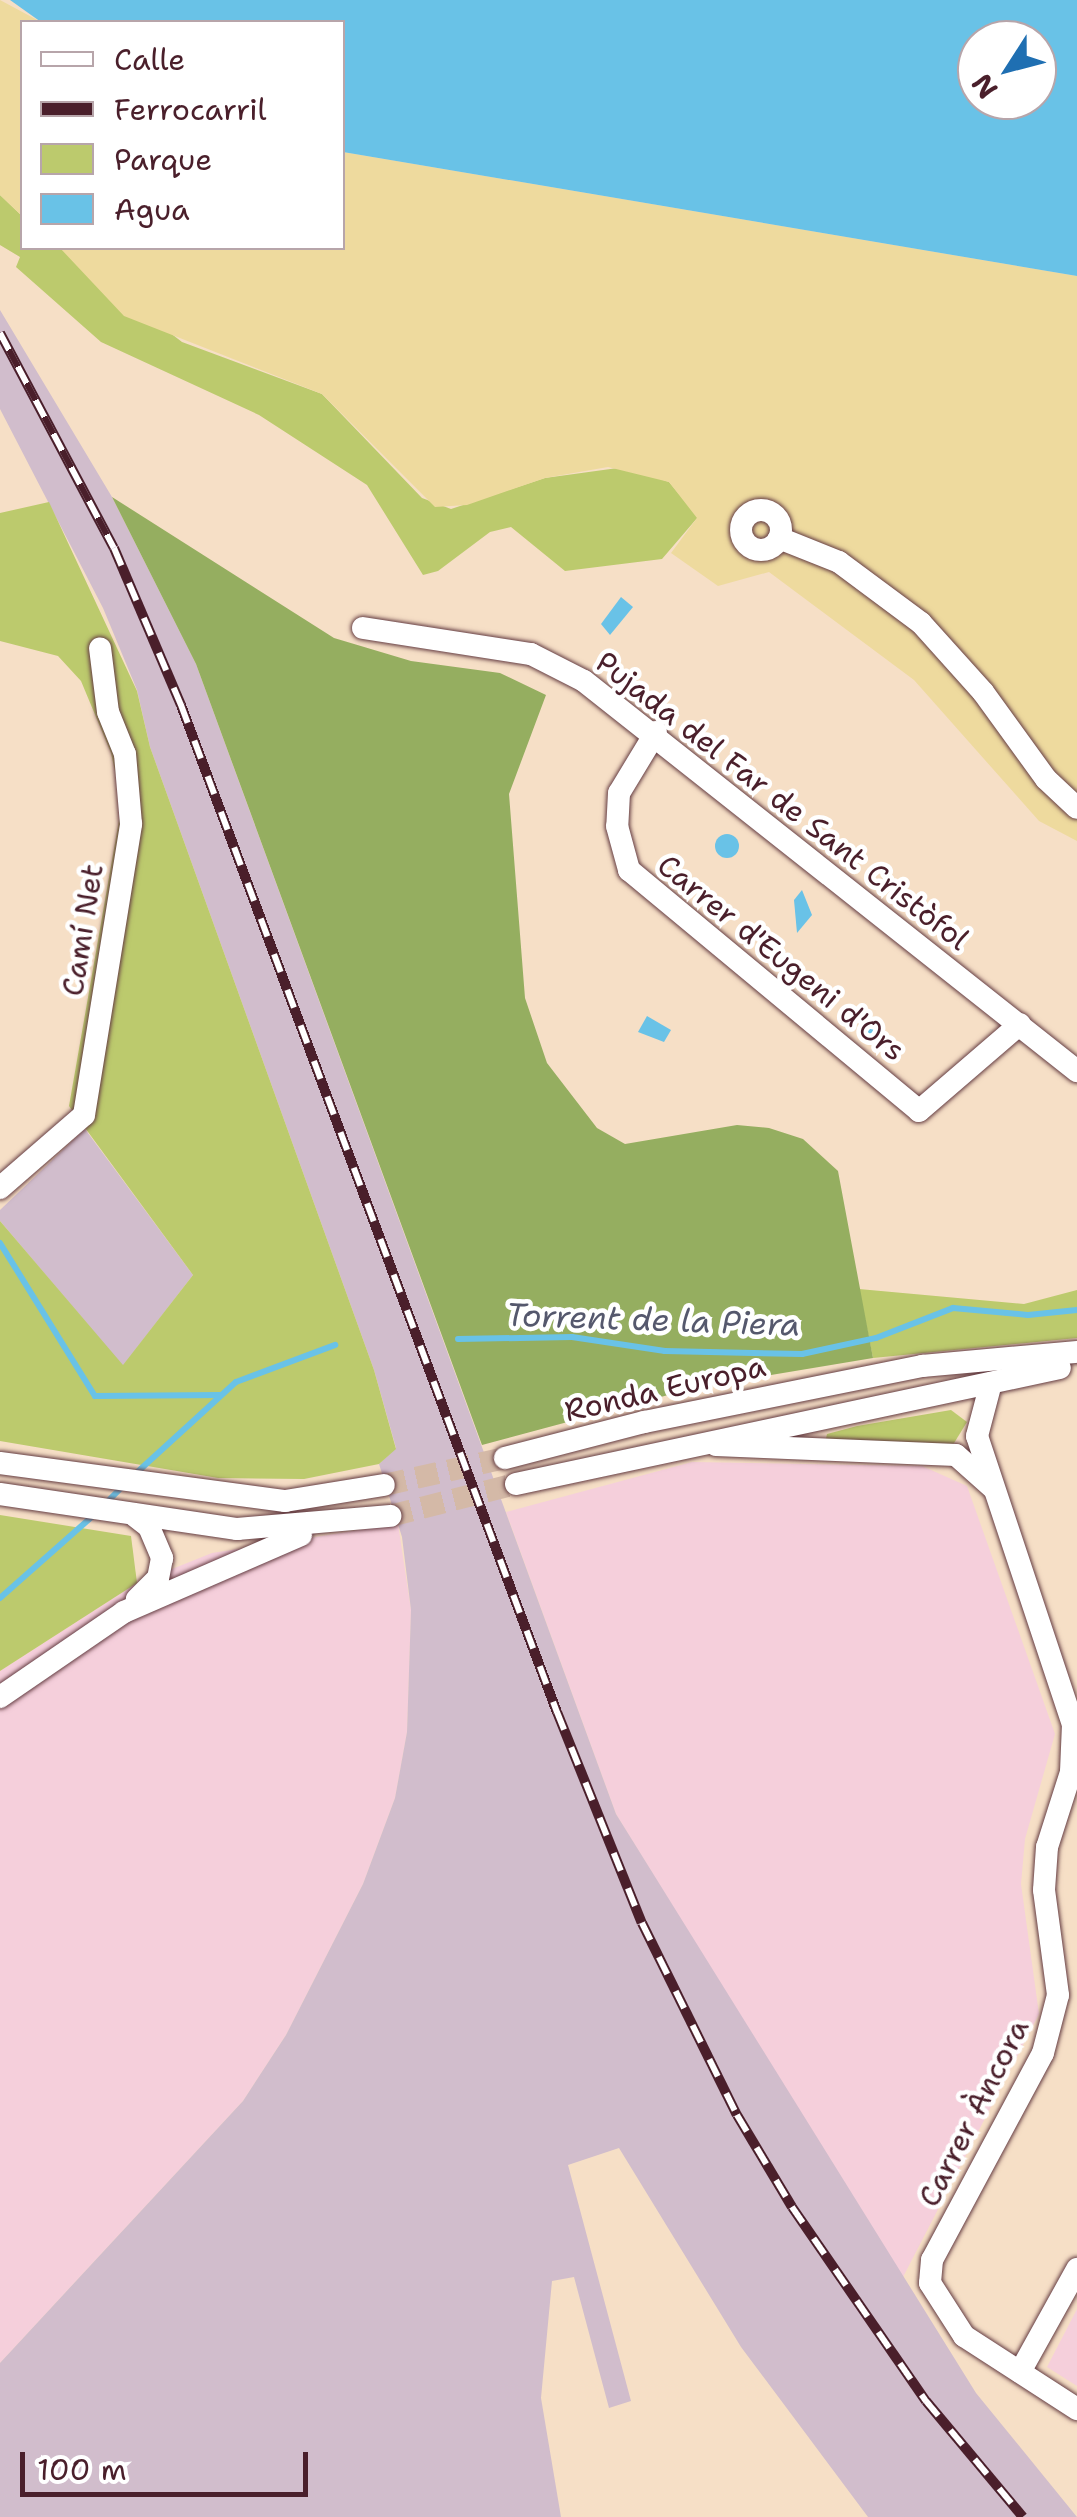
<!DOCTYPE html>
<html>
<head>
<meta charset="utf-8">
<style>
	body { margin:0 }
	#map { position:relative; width:1077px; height:2517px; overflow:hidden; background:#f6dfc6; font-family:"Shantell Sans",sans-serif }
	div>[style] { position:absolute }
	.built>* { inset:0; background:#f5cfdb }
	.industrial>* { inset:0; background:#d1bdcc }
	.green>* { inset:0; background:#bcca6d }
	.forest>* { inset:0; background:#95ae60 }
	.sand>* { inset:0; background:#eeda9e }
	.water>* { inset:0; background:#69c2e7 }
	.round { border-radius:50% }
	.stream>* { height:6px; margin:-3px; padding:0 3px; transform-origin:3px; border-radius:3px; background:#69c2e7 }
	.minor-tunnel>* { height:22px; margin-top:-11px; transform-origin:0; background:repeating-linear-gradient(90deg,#d4b9a7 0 22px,transparent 0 33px) }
	.roads { filter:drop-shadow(0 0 2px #643c42) drop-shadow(0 0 2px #643c42) }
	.minor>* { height:22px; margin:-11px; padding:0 11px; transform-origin:11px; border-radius:11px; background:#fff }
	.minor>.ring { margin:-11px; padding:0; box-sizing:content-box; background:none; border:22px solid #fff; border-radius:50% }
	.rail>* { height:10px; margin-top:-5px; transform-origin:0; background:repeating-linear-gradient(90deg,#fff 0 19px,#4a1f2b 0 38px); box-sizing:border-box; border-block:2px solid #4a1f2b }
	span { translate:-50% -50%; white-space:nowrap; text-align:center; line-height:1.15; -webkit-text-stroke:9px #fff; paint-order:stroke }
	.street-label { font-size:30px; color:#4a1f2b }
	.water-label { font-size:32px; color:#55586d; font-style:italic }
	.legend { position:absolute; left:20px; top:20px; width:325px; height:230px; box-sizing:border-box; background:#fff; border:2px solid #b7a5aa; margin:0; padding:12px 18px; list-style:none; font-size:30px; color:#4a1f2b }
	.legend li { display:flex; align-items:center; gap:20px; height:50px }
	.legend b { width:50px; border:2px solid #b7a5aa }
	.north { position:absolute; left:957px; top:20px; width:100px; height:100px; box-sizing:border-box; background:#fff; border:2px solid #b7a5aa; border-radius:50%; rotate:234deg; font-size:28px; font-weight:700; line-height:40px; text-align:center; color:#4a1f2b }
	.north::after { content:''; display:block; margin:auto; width:35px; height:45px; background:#1f6fb2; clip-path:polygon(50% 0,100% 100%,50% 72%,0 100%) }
	.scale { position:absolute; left:20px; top:2452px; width:288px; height:45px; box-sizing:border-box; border:5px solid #4a1f2b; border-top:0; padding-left:12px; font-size:30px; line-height:35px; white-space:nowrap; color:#4a1f2b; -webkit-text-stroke:8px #fff; paint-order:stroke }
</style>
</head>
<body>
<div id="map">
	<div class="built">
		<div style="clip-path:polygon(692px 1462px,922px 1466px,967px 1486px,1055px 1734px,1025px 1839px,1021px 1884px,1039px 2014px,902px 2279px,616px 1814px,506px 1512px)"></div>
		<div style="clip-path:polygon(398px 1524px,411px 1610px,407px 1732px,395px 1798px,363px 1884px,286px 2035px,243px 2101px,0 2363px,0 1671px,137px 1583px,212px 1553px)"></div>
		<div style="clip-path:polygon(1077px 2309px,1077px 2386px,1047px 2367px)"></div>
	</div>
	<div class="industrial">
		<div style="clip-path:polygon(0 310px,112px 497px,196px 664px,616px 1814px,976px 2393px,1077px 2517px,868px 2517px,741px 2347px,619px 2148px,568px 2165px,631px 2401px,609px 2408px,574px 2277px,552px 2281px,541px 2398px,561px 2517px,0 2517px,0 2363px,243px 2101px,286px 2035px,363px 1884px,395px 1798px,407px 1732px,411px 1610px,402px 1537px,379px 1464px,396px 1448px,374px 1370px,150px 747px,137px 690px,103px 608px,0 409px)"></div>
		<div style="clip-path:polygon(85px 1129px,193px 1275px,123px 1366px,0 1221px,0 1210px)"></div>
	</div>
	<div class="green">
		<div style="clip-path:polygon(0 195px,22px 216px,22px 248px,60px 248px,182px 342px,322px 394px,422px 498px,451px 509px,545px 478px,625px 467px,669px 482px,698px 517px,662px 559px,565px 571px,511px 527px,490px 532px,438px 571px,423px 575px,367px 485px,259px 415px,101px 342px,16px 267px,20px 257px,0 245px)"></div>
		<div style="clip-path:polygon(49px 502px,137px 691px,150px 747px,374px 1370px,396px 1449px,379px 1464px,304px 1479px,218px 1478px,0 1441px,0 1221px,123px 1365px,193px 1275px,69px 1106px,122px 803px,111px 753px,81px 681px,58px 656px,0 641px,0 513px)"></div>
		<div style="clip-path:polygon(859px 1289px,1024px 1304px,1077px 1290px,1077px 1338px,873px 1358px)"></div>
		<div style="clip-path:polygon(951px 1410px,967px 1422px,951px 1448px,825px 1443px,827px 1434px,857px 1426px)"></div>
		<div style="clip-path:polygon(0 1515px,131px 1536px,137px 1583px,0 1671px)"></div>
	</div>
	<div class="forest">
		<div style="clip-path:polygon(112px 497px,334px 638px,411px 661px,500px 673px,546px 695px,509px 794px,525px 998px,547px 1063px,597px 1128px,625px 1144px,737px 1125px,769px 1128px,803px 1139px,838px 1171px,873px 1358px,698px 1387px,482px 1445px,196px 664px)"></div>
	</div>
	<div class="sand">
		<div style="clip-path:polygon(0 0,41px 22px,22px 22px,22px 216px,0 195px)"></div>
		<div style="clip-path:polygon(343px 152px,1077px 276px,1077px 841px,1039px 821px,914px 680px,769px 572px,718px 586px,671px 553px,697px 518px,669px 482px,608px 467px,545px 478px,467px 505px,435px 507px,322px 394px,124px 316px,60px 248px,342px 248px)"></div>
	</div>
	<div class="water">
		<div style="clip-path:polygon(evenodd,10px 0,1077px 0,1077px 276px,343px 152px,342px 22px,41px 22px,10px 0,977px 40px,1037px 40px,1037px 100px,977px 100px,977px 40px)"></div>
		<div style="clip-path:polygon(621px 597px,633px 607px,610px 635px,601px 624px)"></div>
		<div class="round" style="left:715px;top:834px;width:24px;height:24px"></div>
		<div style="clip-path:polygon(802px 890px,812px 915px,797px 933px,794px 900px)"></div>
		<div style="clip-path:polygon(647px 1016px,671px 1030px,664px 1042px,638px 1032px)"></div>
		<div style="clip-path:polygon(861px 1018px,871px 1020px,883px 1036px,881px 1046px,859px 1030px)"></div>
	</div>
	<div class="stream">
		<div style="left:0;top:1243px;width:180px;rotate:58.2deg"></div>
		<div style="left:95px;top:1396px;width:126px;rotate:-0.5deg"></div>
		<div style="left:458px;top:1339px;width:114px;rotate:-1deg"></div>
		<div style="left:572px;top:1337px;width:94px;rotate:8.6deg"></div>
		<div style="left:665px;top:1351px;width:137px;rotate:1.3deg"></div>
		<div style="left:802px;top:1354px;width:76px;rotate:-12.2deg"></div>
		<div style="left:876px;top:1338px;width:83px;rotate:-21.3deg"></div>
		<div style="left:953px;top:1308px;width:75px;rotate:5.3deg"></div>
		<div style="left:1028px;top:1315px;width:49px;rotate:-5.8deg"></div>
		<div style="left:133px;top:1476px;width:139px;rotate:-42.4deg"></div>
		<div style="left:236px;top:1382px;width:106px;rotate:-20.5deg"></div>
		<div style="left:105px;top:1504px;width:27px;rotate:-45deg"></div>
		<div style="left:0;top:1598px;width:128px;rotate:-41.5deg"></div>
	</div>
	<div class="minor-tunnel">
		<div style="left:384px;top:1485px;width:124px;rotate:-12.6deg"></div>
		<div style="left:390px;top:1516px;width:130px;rotate:-14.3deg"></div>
	</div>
	<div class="roads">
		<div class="minor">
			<div class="ring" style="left:741px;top:510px;width:18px;height:18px"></div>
			<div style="left:779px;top:538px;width:65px;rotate:21.8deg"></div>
			<div style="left:839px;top:562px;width:102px;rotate:36.6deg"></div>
			<div style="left:921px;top:623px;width:93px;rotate:48.1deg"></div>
			<div style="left:983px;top:692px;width:107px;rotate:54.1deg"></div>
			<div style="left:1046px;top:779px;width:42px;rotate:43.1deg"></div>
			<div style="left:363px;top:628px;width:170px;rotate:8.8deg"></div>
			<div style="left:531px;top:654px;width:59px;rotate:27deg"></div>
			<div style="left:584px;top:681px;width:629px;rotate:38.35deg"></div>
			<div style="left:656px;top:732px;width:71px;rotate:121.2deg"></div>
			<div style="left:619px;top:793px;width:33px;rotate:93deg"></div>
			<div style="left:617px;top:826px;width:46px;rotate:74.7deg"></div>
			<div style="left:629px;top:870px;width:377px;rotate:39.7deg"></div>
			<div style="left:919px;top:1111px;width:133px;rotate:-40.7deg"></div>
			<div style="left:0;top:1188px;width:111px;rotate:-41deg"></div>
			<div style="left:84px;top:1115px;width:295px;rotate:-80.8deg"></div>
			<div style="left:131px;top:824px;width:70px;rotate:-94.9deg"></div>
			<div style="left:125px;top:754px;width:45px;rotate:-112deg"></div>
			<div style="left:108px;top:712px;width:64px;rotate:-97.1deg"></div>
			<div style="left:991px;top:1383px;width:55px;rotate:104.8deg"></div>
			<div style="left:977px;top:1436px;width:304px;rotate:71.6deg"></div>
			<div style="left:1073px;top:1724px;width:48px;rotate:92.4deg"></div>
			<div style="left:1071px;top:1772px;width:79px;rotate:107.7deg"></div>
			<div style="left:1047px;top:1847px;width:43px;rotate:94deg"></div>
			<div style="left:1044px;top:1890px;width:106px;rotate:82.4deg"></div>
			<div style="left:1058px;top:1995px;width:60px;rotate:104.5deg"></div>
			<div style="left:1043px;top:2053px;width:235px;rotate:118.2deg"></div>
			<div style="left:932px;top:2260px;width:23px;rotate:95deg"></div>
			<div style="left:930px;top:2283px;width:63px;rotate:57.3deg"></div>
			<div style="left:964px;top:2336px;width:135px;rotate:32.9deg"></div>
			<div style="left:716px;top:1445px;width:240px;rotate:2.4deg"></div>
			<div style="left:956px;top:1455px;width:50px;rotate:41.7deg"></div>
			<div style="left:505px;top:1458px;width:144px;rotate:-14.5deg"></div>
			<div style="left:644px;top:1422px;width:284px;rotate:-11.4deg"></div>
			<div style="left:922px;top:1366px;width:156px;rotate:-5.2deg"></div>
			<div style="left:0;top:1463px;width:288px;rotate:7.6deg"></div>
			<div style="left:285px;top:1501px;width:100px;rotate:-9.2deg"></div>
			<div style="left:516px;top:1484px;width:556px;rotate:-12.04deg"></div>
			<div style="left:0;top:1494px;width:240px;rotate:8.4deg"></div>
			<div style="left:237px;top:1529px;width:154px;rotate:-4.9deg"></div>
			<div style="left:135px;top:1516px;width:18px;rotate:38deg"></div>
			<div style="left:149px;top:1527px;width:34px;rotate:67deg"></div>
			<div style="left:162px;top:1558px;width:20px;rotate:101deg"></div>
			<div style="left:158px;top:1578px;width:30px;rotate:135deg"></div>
			<div style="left:0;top:1697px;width:150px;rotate:-34.4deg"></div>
			<div style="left:124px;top:1612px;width:193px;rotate:-23.5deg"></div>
			<div style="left:1020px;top:2372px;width:118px;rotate:-61deg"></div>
		</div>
	</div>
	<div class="rail">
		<div style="left:0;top:333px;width:243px;rotate:62.1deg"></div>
		<div style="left:114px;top:548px;width:171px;rotate:66.9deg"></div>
		<div style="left:181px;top:705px;width:1075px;rotate:69.53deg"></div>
		<div style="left:557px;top:1712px;width:227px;rotate:68.1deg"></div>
		<div style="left:642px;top:1923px;width:214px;rotate:63.7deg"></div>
		<div style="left:737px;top:2115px;width:107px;rotate:59.1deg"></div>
		<div style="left:792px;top:2207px;width:236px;rotate:55.4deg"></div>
		<div style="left:926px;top:2401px;width:151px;rotate:50.1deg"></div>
	</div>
	<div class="street-label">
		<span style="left:782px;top:801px;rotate:38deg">Pujada del Far de Sant Cristòfol</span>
		<span style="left:83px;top:930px;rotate:-81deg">Camí Net</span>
		<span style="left:781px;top:958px;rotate:39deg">Carrer d'Eugeni d'Ors</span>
		<span style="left:665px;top:1389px;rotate:-13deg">Ronda Europa</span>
		<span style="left:974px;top:2113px;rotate:-63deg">Carrer Àncora</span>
	</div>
	<div class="water-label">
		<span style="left:653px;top:1320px;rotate:2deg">Torrent de la Piera</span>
	</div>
	<ul class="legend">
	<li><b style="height:12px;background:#fff"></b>Calle</li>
	<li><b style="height:12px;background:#4a1f2b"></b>Ferrocarril</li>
	<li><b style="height:28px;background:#bcca6d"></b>Parque</li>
	<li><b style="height:28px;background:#69c2e7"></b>Agua</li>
	</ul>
	<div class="north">N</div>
	<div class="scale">100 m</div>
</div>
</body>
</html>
